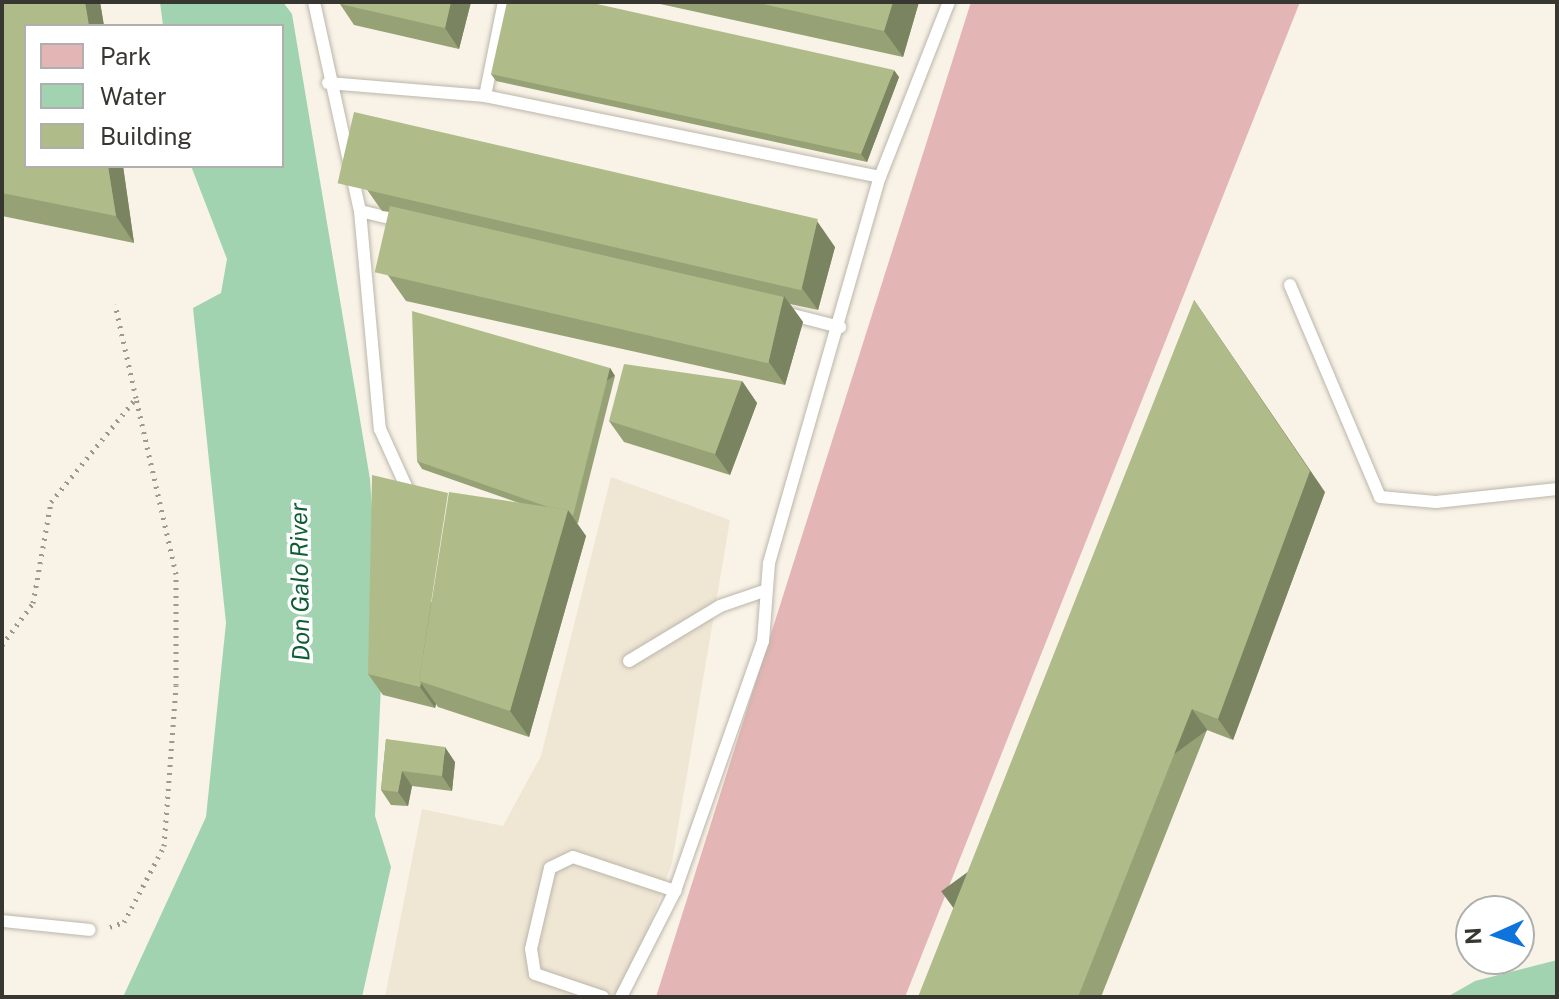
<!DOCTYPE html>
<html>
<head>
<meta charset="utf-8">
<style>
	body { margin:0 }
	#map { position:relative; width:1559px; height:999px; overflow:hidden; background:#f9f3e7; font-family:"Public Sans",sans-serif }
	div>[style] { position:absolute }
	.built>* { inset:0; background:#efe6d4 }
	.green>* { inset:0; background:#e3b5b4 }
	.water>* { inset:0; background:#a1d3b0 }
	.path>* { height:5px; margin-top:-2.5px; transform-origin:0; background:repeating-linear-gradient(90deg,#9d9990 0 2px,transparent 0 8px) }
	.roads { filter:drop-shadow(0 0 2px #bbb6aa) drop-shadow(0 0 2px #bbb6aa) }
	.lane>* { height:12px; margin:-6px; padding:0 6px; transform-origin:6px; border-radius:6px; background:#fff }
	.wall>* { inset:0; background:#96a276 }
	.shaded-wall>* { inset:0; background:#7a8460; transform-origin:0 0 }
	.building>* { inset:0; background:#afbc89; transform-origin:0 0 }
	span { translate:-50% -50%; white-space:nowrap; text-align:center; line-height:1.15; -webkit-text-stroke:7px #fff; paint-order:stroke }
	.water-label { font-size:24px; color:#0f5e34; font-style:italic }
	.frame { position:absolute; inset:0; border:4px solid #383631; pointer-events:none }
	.legend { position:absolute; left:24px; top:24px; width:260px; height:144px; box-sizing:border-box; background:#fff; border:2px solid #afafad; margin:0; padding:10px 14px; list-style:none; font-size:24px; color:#383631 }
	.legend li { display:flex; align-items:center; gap:16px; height:40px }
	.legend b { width:40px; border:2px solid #afafad }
	.north { position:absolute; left:1455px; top:895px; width:80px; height:80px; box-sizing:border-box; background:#fff; border:2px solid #afafad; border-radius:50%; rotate:267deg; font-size:22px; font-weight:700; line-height:32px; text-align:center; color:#383631 }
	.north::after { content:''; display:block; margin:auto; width:28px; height:36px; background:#0f73dc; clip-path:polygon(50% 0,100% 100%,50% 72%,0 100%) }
</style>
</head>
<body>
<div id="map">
	<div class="built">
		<div style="clip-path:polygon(611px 477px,730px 520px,672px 863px,624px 997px,385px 997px,422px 809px,503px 826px,541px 756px)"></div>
	</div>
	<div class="green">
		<div style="clip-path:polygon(971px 2px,1300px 2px,905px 997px,656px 997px)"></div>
	</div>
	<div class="water">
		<div style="clip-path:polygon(160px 2px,283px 2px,292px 14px,370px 479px,382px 664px,375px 816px,391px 867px,362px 997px,123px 997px,206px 817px,226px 623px,193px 308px,221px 293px,227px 259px,191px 166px,282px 166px,282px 26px,163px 26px)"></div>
		<div style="clip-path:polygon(1557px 960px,1557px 997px,1447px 997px,1475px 981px)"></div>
	</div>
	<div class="path">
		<div style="left:2px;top:645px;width:52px;rotate:-53.6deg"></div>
		<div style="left:33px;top:603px;width:103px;rotate:-79.9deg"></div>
		<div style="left:51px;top:502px;width:134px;rotate:-50.7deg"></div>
		<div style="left:136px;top:398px;width:96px;rotate:-102.6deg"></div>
		<div style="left:110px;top:927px;width:15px;rotate:-20deg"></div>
		<div style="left:124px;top:922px;width:86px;rotate:-62.2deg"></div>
		<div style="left:164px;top:846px;width:161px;rotate:-85.7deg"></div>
		<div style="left:176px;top:685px;width:111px;rotate:-90deg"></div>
		<div style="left:176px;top:574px;width:180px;rotate:-102.8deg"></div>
	</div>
	<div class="roads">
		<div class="lane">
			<div style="left:314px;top:2px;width:214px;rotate:77.6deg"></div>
			<div style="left:360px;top:211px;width:219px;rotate:84.8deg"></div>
			<div style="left:380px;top:429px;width:70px;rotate:65.6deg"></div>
			<div style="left:328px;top:83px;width:158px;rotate:4.7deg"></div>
			<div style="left:485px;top:96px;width:403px;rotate:11.6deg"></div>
			<div style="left:485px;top:96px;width:96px;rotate:-78.6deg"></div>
			<div style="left:360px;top:211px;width:47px;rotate:13.4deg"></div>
			<div style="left:1290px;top:285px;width:230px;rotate:67deg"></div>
			<div style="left:1380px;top:497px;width:56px;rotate:5.1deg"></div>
			<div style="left:1436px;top:502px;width:122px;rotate:-6.1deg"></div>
			<div style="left:785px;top:313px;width:57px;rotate:14.3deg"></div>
			<div style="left:629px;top:661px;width:106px;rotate:-31.1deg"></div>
			<div style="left:720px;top:606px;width:46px;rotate:-18.8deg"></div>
			<div style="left:2px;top:921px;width:88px;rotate:5.8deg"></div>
			<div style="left:603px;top:997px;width:72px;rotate:-161.3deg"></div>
			<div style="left:535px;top:974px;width:25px;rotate:-99deg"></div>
			<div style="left:531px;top:949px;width:83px;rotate:-76.8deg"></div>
			<div style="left:550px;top:868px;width:25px;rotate:-26deg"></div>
			<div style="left:573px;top:857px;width:108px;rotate:18.4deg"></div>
			<div style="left:621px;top:997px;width:119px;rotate:-63deg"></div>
			<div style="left:675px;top:891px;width:265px;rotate:-70.6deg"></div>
			<div style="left:763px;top:641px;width:78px;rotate:-85.6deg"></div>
			<div style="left:769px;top:563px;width:402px;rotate:-74deg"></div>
			<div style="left:880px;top:177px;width:188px;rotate:-68.5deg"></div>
		</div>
	</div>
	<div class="wall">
		<div style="clip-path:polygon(2px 2px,100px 2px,104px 26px,26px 26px,123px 166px,134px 243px,2px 216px)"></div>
		<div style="clip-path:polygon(340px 2px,471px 2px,459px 49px,354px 25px,340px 4px)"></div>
		<div style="clip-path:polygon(651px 2px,919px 2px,903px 57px)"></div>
		<div style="clip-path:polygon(491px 74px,899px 77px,867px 162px,496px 81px)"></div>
		<div style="clip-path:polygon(363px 184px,835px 247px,818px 310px,790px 304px,803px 322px,785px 385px,406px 301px,387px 274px,390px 212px,382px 211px)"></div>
		<div style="clip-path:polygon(610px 368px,615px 376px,578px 523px,576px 523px,586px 536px,529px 737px,438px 707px,436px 704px,435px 708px,383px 695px,368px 674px,519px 503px,422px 469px,417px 461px)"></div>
		<div style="clip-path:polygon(742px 381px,757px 403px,730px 475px,624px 442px,609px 421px)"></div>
		<div style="clip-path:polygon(1325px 492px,1233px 740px,1207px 730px,1101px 997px,918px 997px)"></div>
		<div style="clip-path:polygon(386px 739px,455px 762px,452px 791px,412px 786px,408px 806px,391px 805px,381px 790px)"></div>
	</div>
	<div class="shaded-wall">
		<div style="clip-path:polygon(85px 2px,100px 2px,104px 26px,89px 26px)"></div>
		<div style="clip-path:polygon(451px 2px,471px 2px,459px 49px,445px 28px)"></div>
		<div style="clip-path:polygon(893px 2px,919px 2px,903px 57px,884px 31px)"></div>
		<div style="clip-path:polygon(894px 70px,899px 77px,867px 162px,861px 154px)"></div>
		<div style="clip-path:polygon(108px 166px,123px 166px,134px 243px,116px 216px)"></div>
		<div style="clip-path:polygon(817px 221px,835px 247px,818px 310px,799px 284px)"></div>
		<div style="clip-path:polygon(784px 296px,803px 322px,785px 385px,767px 359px)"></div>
		<div style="clip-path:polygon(1194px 300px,1325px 492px,1233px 740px,1218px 719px)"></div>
		<div style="left:610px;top:368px;width:9px;height:153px;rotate:58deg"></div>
		<div style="clip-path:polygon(742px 381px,757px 403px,730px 475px,715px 454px)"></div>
		<div style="clip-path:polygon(568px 510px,586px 536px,529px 737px,510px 711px)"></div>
		<div style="clip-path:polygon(421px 683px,436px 704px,435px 708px,420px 687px)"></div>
		<div style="left:1192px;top:709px;width:26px;height:310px;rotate:54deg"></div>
		<div style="clip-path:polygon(445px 747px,455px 762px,452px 791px,442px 776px)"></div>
		<div style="clip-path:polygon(402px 771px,412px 786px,408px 806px,398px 792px)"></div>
	</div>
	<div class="building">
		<div style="clip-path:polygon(2px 2px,85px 2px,89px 26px,26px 26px,26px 166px,108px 166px,116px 216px,2px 193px)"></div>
		<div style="clip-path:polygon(340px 2px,451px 2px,445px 28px,340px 4px)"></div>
		<div style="clip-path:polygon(507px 2px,588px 2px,894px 70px,861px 154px,491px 74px)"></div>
		<div style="clip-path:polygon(754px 2px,893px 2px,884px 31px)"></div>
		<div style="left:354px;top:112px;width:476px;height:73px;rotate:13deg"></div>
		<div style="left:390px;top:206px;width:404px;height:68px;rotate:13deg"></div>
		<div style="clip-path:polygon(1194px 300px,1310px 471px,1218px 719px,1192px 709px,1078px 997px,918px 997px)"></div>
		<div style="clip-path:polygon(412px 311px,610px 368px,573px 516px,568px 510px,548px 507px,417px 461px)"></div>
		<div style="clip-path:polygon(624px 364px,742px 381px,715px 454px,609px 421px)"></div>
		<div style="clip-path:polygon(372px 475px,448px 493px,419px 681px,421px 683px,420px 687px,368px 674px)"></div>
		<div style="clip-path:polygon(449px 492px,568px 510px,510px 711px,419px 681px)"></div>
		<div style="clip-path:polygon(386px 739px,445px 747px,442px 776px,402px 771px,398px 792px,381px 790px)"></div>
	</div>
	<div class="water-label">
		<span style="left:300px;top:582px;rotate:-91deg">Don Galo River</span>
	</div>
	<div class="frame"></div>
	<ul class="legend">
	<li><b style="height:22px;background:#e3b5b4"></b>Park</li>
	<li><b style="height:22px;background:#a1d3b0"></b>Water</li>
	<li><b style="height:22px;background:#afbc89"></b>Building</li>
	</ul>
	<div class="north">N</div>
</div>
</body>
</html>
